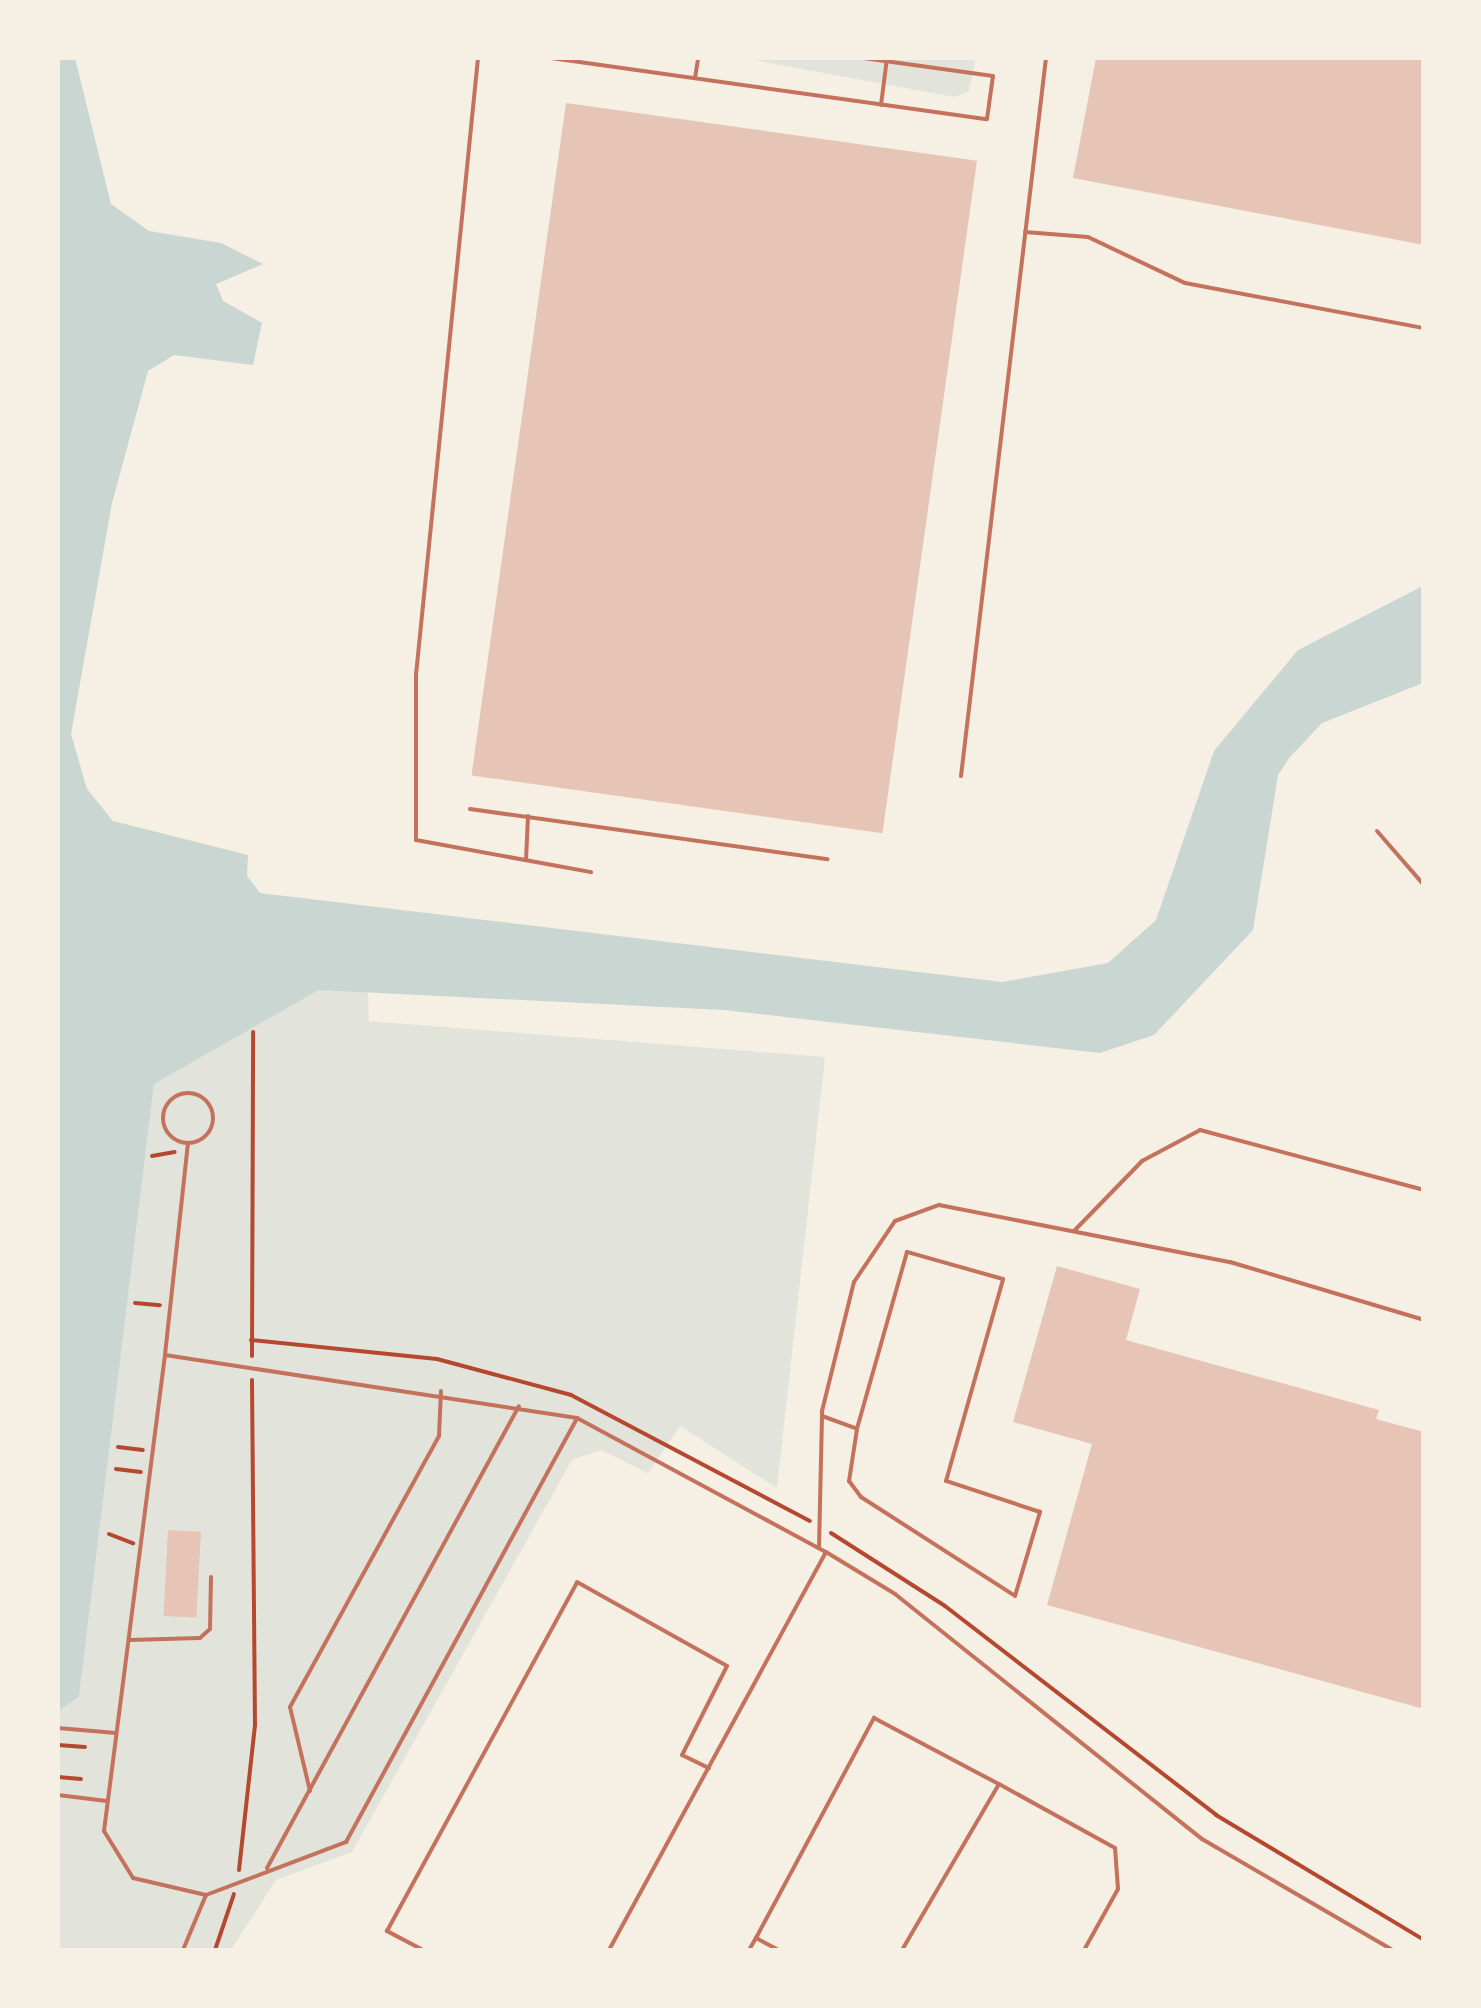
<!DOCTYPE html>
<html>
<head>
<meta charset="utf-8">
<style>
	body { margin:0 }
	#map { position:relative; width:1481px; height:2008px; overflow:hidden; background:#f6efe4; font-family:"PT Sans Narrow",sans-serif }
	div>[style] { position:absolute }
	.green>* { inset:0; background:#e2e4dc }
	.water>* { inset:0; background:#c9d6d2 }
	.building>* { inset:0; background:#e6c5b7; transform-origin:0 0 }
	.path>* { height:4px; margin:-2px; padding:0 2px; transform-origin:2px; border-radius:2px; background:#b5482f }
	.service>* { height:4px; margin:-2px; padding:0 2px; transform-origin:2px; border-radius:2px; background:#c5725c }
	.service>.ring { margin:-2px; padding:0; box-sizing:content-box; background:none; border:4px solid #c5725c; border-radius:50% }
	span { translate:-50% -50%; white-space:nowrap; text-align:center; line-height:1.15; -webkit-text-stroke:8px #f6efe4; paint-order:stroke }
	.frame { position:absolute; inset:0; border:60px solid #f6efe4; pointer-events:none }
</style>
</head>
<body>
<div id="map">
	<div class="green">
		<div style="clip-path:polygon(742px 58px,976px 58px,969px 91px,955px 97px)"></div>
		<div style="clip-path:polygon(319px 990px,368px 990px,369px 1021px,825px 1057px,777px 1488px,680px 1426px,648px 1473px,601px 1450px,572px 1460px,352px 1852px,276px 1880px,231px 1950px,58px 1950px,58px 1711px,79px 1697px,154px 1084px)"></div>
	</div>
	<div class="water">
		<div style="clip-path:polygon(58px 58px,75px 58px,111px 204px,149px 231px,221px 243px,263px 264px,216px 284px,223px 301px,262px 323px,253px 365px,174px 355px,148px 371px,112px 503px,71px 734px,87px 789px,113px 821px,248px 855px,247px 876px,260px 893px,1002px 982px,1108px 963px,1156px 920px,1214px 751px,1298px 650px,1423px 586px,1423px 683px,1322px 723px,1290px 757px,1278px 775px,1253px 930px,1154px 1035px,1100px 1053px,724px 1010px,319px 990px,154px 1084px,79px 1697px,58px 1711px)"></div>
	</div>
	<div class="building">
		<div style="clip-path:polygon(1096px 58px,1424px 58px,1424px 245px,1073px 178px)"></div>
		<div style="left:566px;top:103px;width:415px;height:679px;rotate:8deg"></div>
		<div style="clip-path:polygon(1057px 1266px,1140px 1289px,1126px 1340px,1379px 1410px,1376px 1419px,1424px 1432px,1424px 1709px,1047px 1605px,1092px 1444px,1013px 1422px)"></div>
		<div style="left:168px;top:1530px;width:33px;height:86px;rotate:3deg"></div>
	</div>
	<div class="path">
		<div style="left:152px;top:1156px;width:23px;rotate:-10deg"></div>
		<div style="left:135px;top:1303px;width:25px;rotate:5deg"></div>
		<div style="left:251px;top:1340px;width:187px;rotate:5.8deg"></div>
		<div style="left:437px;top:1359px;width:139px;rotate:15deg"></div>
		<div style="left:571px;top:1395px;width:270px;rotate:27.8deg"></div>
		<div style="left:252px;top:1356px;width:324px;rotate:-89.8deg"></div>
		<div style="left:118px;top:1447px;width:25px;rotate:7deg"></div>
		<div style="left:116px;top:1469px;width:25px;rotate:7deg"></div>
		<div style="left:831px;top:1533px;width:135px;rotate:32.6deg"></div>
		<div style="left:945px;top:1606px;width:342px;rotate:37.6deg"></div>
		<div style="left:1216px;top:1815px;width:243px;rotate:31deg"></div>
		<div style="left:109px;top:1534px;width:26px;rotate:21deg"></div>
		<div style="left:58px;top:1745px;width:27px;rotate:4deg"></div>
		<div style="left:58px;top:1777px;width:23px;rotate:5deg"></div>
		<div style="left:239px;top:1870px;width:146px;rotate:-83.7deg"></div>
		<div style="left:255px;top:1725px;width:345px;rotate:-90.5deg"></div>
		<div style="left:215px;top:1950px;width:59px;rotate:-71.3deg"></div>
	</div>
	<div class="service">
		<div style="left:478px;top:58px;width:620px;rotate:95.74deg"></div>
		<div style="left:416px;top:675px;width:165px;rotate:90deg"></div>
		<div style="left:416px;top:840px;width:178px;rotate:10.4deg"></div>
		<div style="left:551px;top:58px;width:440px;rotate:8deg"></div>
		<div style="left:987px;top:119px;width:43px;rotate:-82.1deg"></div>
		<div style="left:993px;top:76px;width:131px;rotate:-172.1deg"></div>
		<div style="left:695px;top:78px;width:20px;rotate:-81deg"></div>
		<div style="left:881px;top:105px;width:47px;rotate:-82.7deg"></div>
		<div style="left:1025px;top:232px;width:63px;rotate:4.5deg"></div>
		<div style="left:1088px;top:237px;width:107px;rotate:25.4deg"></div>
		<div style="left:1185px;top:283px;width:243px;rotate:10.7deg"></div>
		<div style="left:961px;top:776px;width:723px;rotate:-83.25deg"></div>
		<div style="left:470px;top:809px;width:361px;rotate:8deg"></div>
		<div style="left:1377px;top:831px;width:72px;rotate:49deg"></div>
		<div style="left:526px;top:860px;width:44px;rotate:-87.4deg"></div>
		<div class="ring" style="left:163px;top:1093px;width:46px;height:46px"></div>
		<div style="left:188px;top:1143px;width:213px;rotate:96.2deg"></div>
		<div style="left:165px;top:1355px;width:417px;rotate:8.7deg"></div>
		<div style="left:577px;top:1418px;width:283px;rotate:28.3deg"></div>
		<div style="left:1074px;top:1231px;width:98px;rotate:-45.8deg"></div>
		<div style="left:1142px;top:1161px;width:66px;rotate:-28.1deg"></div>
		<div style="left:1200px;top:1130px;width:232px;rotate:15deg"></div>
		<div style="left:165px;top:1355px;width:480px;rotate:97.3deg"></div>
		<div style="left:104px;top:1831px;width:55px;rotate:58.3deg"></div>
		<div style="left:133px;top:1878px;width:75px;rotate:13.1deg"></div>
		<div style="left:206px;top:1895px;width:60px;rotate:112.7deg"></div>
		<div style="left:822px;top:1416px;width:37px;rotate:20deg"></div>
		<div style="left:857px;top:1429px;width:53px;rotate:98.7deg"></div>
		<div style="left:849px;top:1481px;width:20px;rotate:53deg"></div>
		<div style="left:861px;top:1497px;width:183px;rotate:32.7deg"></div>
		<div style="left:1015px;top:1596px;width:88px;rotate:-73.4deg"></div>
		<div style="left:1040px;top:1512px;width:99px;rotate:-161.7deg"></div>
		<div style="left:946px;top:1481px;width:210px;rotate:-74.2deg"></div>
		<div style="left:1003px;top:1279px;width:100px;rotate:-164.3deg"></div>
		<div style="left:907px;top:1252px;width:184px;rotate:105.8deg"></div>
		<div style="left:819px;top:1548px;width:137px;rotate:-88.7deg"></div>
		<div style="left:822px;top:1411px;width:133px;rotate:-76.1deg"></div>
		<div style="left:854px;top:1282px;width:73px;rotate:-56.1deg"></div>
		<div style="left:895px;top:1221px;width:47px;rotate:-20deg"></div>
		<div style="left:939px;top:1205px;width:297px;rotate:11.1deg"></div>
		<div style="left:1230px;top:1262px;width:202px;rotate:16.6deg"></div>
		<div style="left:130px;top:1640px;width:70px;rotate:-1.6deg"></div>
		<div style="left:200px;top:1638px;width:13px;rotate:-42deg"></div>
		<div style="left:210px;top:1629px;width:52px;rotate:-88.9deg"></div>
		<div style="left:58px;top:1728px;width:58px;rotate:4.9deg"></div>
		<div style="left:310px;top:1791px;width:86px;rotate:-103.4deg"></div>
		<div style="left:290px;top:1707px;width:309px;rotate:-61.2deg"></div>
		<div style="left:439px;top:1436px;width:45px;rotate:-87.5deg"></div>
		<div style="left:58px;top:1795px;width:49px;rotate:7deg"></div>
		<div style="left:267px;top:1868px;width:526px;rotate:-61.39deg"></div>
		<div style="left:206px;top:1895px;width:150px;rotate:-20.7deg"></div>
		<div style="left:346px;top:1842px;width:483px;rotate:-61.4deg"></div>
		<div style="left:756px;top:1938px;width:250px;rotate:-61.8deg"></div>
		<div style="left:874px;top:1718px;width:139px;rotate:27.9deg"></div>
		<div style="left:423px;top:1950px;width:41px;rotate:-152.2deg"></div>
		<div style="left:387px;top:1931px;width:397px;rotate:-61.4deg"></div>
		<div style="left:577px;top:1582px;width:172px;rotate:29.2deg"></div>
		<div style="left:727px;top:1666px;width:100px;rotate:116.8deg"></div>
		<div style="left:682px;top:1755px;width:30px;rotate:26deg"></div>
		<div style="left:609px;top:1950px;width:453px;rotate:-61.4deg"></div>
		<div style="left:826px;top:1552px;width:81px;rotate:31.3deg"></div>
		<div style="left:895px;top:1594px;width:393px;rotate:38.6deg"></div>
		<div style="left:1202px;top:1839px;width:221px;rotate:30.2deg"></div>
		<div style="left:749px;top:1950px;width:14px;rotate:-60deg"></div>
		<div style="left:756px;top:1938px;width:26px;rotate:28deg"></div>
		<div style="left:902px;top:1950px;width:192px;rotate:-59.7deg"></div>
		<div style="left:999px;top:1784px;width:132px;rotate:28.9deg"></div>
		<div style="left:1115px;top:1848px;width:41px;rotate:85.8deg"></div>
		<div style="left:1118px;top:1889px;width:70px;rotate:119.1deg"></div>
	</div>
	<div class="frame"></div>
</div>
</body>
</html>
